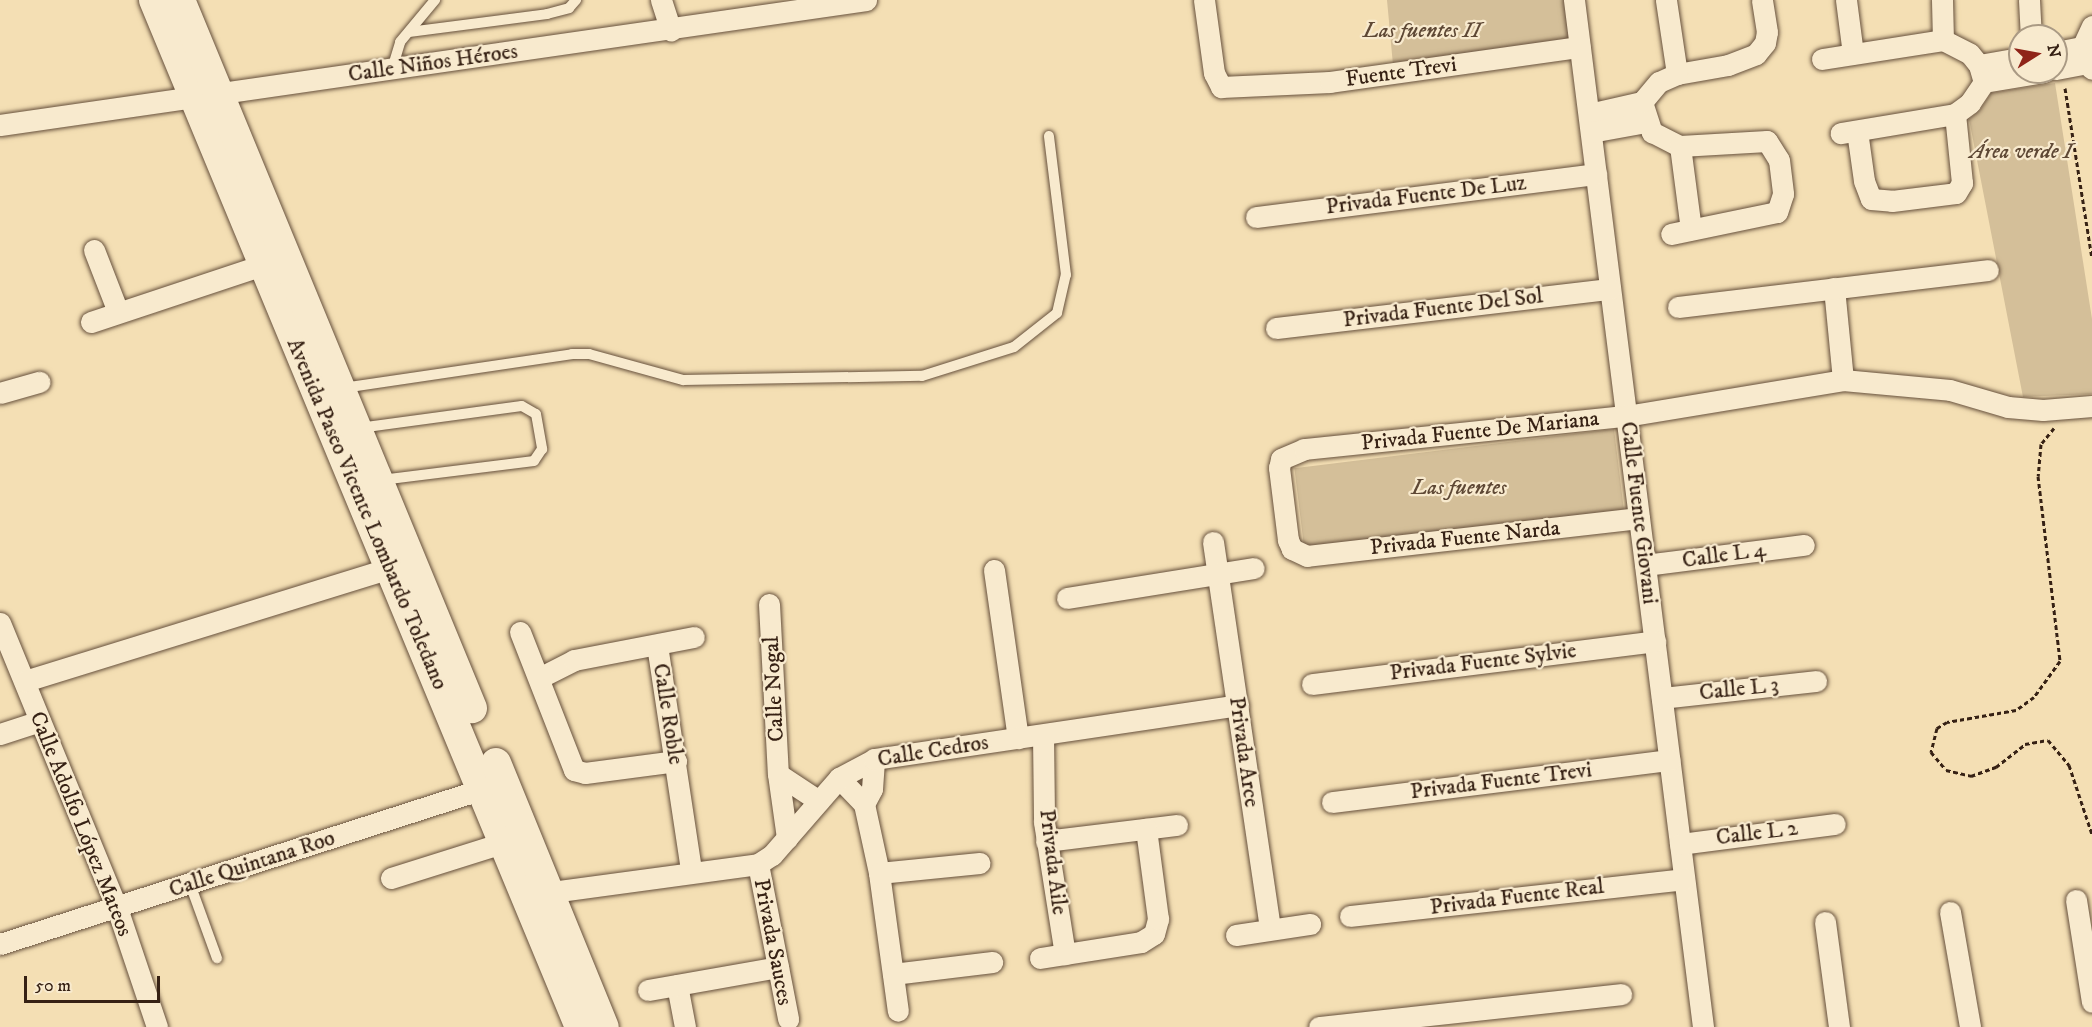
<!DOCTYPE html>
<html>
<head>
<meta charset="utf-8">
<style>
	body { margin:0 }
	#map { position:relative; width:2092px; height:1027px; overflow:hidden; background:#f4dfb4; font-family:"IM FELL DW Pica",serif }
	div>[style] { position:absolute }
	.green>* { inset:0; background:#d4bf99; transform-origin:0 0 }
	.path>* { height:3px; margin-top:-1.5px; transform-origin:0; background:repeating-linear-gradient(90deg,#362114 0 4.5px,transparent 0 7.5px) }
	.roads { filter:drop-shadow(0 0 2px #66503c) drop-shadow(0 0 2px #66503c) }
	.lane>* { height:10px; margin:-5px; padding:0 5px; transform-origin:5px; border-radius:5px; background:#f8eace }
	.street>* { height:21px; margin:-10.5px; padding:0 10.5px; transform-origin:10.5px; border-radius:10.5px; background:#f8eace }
	.secondary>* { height:30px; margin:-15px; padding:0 15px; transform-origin:15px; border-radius:15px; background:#f8eace }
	span { translate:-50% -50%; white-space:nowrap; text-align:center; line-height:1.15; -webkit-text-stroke:4.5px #f8eace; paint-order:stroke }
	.park-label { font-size:22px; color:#5e4835; font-style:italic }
	.street-label { font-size:22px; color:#362114 }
	.north { position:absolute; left:2008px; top:24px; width:60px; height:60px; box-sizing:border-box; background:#f8eace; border:2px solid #aa9a84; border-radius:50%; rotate:79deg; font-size:16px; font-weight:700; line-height:24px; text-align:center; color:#362114 }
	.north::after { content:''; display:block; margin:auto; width:21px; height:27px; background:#8f2418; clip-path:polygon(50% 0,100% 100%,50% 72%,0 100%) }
	.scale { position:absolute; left:24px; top:976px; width:136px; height:27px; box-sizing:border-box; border:3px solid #362114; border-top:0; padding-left:8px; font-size:18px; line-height:21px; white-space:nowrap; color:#362114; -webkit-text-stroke:4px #f8eace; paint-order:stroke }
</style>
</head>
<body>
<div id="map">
	<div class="green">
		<div style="clip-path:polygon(1387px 0,1564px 0,1569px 41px,1393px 65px)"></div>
		<div style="clip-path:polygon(2055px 83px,2092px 319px,2092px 394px,2023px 397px,1969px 119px,1980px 110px,1991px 93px)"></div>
		<div style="left:1614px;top:429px;width:81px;height:322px;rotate:83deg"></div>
	</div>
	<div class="path">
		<div style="left:2065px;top:88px;width:172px;rotate:81deg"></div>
		<div style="left:2054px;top:428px;width:21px;rotate:129deg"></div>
		<div style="left:2041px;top:444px;width:32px;rotate:95deg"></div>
		<div style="left:2038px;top:476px;width:186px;rotate:83.2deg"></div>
		<div style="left:2060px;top:661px;width:44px;rotate:125.8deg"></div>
		<div style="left:2034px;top:697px;width:22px;rotate:144deg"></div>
		<div style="left:2016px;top:710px;width:70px;rotate:170.1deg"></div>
		<div style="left:1947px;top:722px;width:12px;rotate:149deg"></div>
		<div style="left:1937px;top:728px;width:25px;rotate:104deg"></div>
		<div style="left:1931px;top:752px;width:23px;rotate:50deg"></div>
		<div style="left:1946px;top:770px;width:26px;rotate:13deg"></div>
		<div style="left:1971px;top:776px;width:27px;rotate:-20deg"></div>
		<div style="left:1996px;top:767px;width:37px;rotate:-38deg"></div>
		<div style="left:2025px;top:744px;width:23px;rotate:-10deg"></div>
		<div style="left:2048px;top:740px;width:33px;rotate:50deg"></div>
		<div style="left:2069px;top:765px;width:73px;rotate:71.6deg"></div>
	</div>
	<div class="roads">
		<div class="lane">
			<div style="left:409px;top:32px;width:139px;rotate:-7.4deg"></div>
			<div style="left:547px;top:14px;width:23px;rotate:-15deg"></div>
			<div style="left:569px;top:8px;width:11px;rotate:-49deg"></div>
			<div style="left:392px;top:69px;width:28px;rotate:-73deg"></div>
			<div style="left:400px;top:42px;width:55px;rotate:-50.2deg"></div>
			<div style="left:343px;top:388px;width:232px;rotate:-8.4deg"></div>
			<div style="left:572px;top:354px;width:17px"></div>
			<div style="left:589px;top:354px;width:98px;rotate:15.5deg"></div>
			<div style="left:683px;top:380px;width:239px;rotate:-1deg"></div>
			<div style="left:922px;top:376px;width:96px;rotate:-17.5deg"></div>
			<div style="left:1014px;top:347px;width:55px;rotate:-38.3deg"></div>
			<div style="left:1057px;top:313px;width:39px;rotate:-77deg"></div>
			<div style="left:1066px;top:275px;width:140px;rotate:-97deg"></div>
			<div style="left:359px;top:428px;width:164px;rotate:-7.7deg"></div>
			<div style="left:522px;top:406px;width:16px;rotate:30deg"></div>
			<div style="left:536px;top:414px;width:36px;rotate:80deg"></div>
			<div style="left:542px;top:449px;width:14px;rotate:124deg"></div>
			<div style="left:534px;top:461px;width:154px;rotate:172.9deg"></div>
			<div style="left:190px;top:884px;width:79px;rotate:70deg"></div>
		</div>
		<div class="street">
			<div style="left:661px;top:0;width:32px;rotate:72deg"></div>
			<div style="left:1204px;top:0;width:74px;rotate:82.2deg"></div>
			<div style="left:1214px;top:73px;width:16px;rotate:63deg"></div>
			<div style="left:1221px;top:87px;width:109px;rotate:-2.6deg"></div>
			<div style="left:1330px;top:82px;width:252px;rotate:-8deg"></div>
			<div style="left:1574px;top:0;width:1035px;rotate:82.84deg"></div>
			<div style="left:1846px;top:0;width:54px;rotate:82.6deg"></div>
			<div style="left:1942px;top:0;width:40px;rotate:88.6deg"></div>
			<div style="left:2029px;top:0;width:36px;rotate:87deg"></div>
			<div style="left:2092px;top:26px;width:23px;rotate:115deg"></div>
			<div style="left:2082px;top:47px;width:16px;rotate:76deg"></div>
			<div style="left:2086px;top:63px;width:8px;rotate:45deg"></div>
			<div style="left:2056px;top:52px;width:26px;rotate:-11deg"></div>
			<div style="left:1822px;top:59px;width:122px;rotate:-8.9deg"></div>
			<div style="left:1943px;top:40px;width:30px;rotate:27deg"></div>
			<div style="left:1970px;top:54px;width:14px;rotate:51deg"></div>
			<div style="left:1979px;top:65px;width:18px;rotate:74deg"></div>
			<div style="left:1984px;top:82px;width:25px;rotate:124deg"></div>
			<div style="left:1970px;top:103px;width:19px;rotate:144deg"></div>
			<div style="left:1955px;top:114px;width:116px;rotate:170.5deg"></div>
			<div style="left:1979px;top:65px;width:42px;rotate:-9.7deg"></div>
			<div style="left:2056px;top:69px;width:31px;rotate:-11deg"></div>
			<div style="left:1677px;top:74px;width:52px;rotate:-10deg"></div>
			<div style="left:1728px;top:65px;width:30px;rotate:-21deg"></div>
			<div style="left:1756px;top:54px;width:14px;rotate:-51deg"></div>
			<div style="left:1765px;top:43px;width:11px;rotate:-80deg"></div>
			<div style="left:1767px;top:32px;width:32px;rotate:-99deg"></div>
			<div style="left:1984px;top:82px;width:61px;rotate:-9.5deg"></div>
			<div style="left:1642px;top:102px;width:32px;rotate:72deg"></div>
			<div style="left:1652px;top:132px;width:31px;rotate:27deg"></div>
			<div style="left:1680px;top:146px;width:87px;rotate:-3.3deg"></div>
			<div style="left:1767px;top:141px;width:22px;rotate:58deg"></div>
			<div style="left:1779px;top:160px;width:34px;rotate:83deg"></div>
			<div style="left:1783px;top:194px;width:19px;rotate:108deg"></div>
			<div style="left:1777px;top:212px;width:108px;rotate:168.3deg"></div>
			<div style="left:1589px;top:114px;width:54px;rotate:-12.8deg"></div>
			<div style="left:1642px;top:102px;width:26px;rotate:-50deg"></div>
			<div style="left:1659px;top:82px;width:20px;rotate:-24deg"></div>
			<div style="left:1677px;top:74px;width:75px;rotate:-98.5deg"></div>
			<div style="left:0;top:125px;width:875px;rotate:-8.21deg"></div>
			<div style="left:1857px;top:131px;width:50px;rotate:82deg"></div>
			<div style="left:1864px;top:181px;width:19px;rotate:69deg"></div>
			<div style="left:1871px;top:199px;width:21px;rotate:5deg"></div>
			<div style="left:1892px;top:201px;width:64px;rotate:-7.1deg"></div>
			<div style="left:1956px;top:193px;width:12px;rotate:-59deg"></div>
			<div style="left:1962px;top:183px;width:69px;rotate:-95.8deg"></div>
			<div style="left:1591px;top:132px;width:56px;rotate:-10.3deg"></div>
			<div style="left:1680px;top:146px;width:84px;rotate:82.5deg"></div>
			<div style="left:1256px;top:217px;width:343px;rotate:-7.2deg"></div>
			<div style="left:94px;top:250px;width:66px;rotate:68.8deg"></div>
			<div style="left:1834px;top:288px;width:92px;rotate:84.4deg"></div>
			<div style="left:1678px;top:307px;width:312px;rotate:-6.8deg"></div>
			<div style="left:91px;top:322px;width:180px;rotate:-18.4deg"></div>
			<div style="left:1276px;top:328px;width:336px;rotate:-6.7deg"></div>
			<div style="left:0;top:393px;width:41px;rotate:-15.8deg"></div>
			<div style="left:1639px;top:518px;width:334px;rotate:173.5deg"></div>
			<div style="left:1307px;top:556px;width:17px;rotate:-155deg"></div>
			<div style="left:1292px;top:549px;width:10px;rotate:-114deg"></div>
			<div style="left:1288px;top:540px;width:73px;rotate:-97.1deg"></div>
			<div style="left:1279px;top:468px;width:9px;rotate:-77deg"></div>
			<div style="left:1281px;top:459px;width:25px;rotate:-23deg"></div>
			<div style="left:1304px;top:449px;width:324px;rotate:-5.9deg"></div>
			<div style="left:1626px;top:416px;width:220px;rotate:-9.4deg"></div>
			<div style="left:1843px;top:380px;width:107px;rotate:5.3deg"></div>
			<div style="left:1950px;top:390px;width:60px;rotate:16.3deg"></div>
			<div style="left:2008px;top:407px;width:35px;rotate:5deg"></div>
			<div style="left:2043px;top:410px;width:49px;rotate:-4.7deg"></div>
			<div style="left:1213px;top:542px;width:391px;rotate:81.6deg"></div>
			<div style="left:1645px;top:565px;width:160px;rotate:-7.2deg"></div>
			<div style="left:994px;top:570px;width:170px;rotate:81.9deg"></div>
			<div style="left:1067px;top:598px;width:189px;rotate:-9.1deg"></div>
			<div style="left:769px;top:604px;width:170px;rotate:87deg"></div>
			<div style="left:778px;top:774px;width:65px;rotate:82deg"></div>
			<div style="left:0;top:623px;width:308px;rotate:67.7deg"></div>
			<div style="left:117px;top:908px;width:126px;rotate:71.4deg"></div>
			<div style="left:520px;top:632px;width:148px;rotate:68.6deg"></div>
			<div style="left:574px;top:770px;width:11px;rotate:15deg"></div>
			<div style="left:585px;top:773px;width:92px;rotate:-7.5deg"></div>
			<div style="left:657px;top:645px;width:228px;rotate:81.4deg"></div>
			<div style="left:539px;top:678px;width:39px;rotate:-27deg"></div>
			<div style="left:574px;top:660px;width:122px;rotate:-10.9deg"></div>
			<div style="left:25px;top:681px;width:381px;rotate:-17.2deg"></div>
			<div style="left:1312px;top:684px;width:346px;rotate:-7.1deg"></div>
			<div style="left:1662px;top:698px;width:155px;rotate:-6.3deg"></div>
			<div style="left:0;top:734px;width:42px;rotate:-18deg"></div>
			<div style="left:1043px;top:735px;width:87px;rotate:89.3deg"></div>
			<div style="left:1044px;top:822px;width:134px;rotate:81deg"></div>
			<div style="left:778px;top:774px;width:49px;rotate:33.4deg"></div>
			<div style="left:839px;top:778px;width:36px;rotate:46deg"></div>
			<div style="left:864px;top:804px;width:71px;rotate:77.7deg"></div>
			<div style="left:879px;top:873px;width:139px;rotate:82.2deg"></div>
			<div style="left:1332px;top:802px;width:340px;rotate:-7.1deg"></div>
			<div style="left:864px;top:804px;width:17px;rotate:-62deg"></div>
			<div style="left:872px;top:789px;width:30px;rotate:-86deg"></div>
			<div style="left:1046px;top:841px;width:132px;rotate:-7deg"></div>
			<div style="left:1680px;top:844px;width:156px;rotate:-7.4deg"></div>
			<div style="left:758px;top:864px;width:158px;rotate:79deg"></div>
			<div style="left:879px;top:873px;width:101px;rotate:-5.7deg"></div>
			<div style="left:391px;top:878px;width:120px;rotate:-17.5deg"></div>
			<div style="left:537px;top:894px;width:223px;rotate:-7.7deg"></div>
			<div style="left:758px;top:864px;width:17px;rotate:-33deg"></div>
			<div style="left:772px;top:855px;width:102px;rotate:-49deg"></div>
			<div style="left:839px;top:778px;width:40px;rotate:-28deg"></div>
			<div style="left:874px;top:759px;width:368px;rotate:-8.4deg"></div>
			<div style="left:2076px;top:900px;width:103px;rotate:81.1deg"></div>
			<div style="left:1950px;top:912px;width:117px;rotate:80.1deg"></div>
			<div style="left:1350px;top:916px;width:336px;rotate:-6.3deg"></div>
			<div style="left:1825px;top:922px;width:106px;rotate:82.4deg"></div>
			<div style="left:1236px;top:935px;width:75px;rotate:-8.5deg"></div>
			<div style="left:0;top:944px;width:520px;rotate:-17.81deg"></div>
			<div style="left:1040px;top:958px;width:102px;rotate:-9deg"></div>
			<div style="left:1141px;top:942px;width:15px;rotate:-32deg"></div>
			<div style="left:1154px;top:934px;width:16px;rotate:-75deg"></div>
			<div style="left:1158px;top:919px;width:91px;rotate:-97.6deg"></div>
			<div style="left:893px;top:974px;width:100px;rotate:-6.9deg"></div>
			<div style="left:677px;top:985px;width:43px;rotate:79.2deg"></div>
			<div style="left:648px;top:990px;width:132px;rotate:-10deg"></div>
			<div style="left:1319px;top:1027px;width:304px;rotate:-6.2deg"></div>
		</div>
		<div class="secondary">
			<div style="left:154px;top:0;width:1112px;rotate:67.47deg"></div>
			<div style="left:180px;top:0;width:766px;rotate:67.59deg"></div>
			<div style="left:496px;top:763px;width:285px;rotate:67.8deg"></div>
		</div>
	</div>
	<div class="park-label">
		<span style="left:1422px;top:31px">Las fuentes II</span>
		<span style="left:2021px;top:152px">Área verde I</span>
		<span style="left:1459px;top:488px">Las fuentes</span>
	</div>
	<div class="street-label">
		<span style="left:433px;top:63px;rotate:-8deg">Calle Niños Héroes</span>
		<span style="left:1401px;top:72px;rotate:-8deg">Fuente Trevi</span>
		<span style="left:1426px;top:195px;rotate:-7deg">Privada Fuente De Luz</span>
		<span style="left:1443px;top:308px;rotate:-7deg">Privada Fuente Del Sol</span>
		<span style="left:1480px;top:431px;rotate:-6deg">Privada Fuente De Mariana</span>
		<span style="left:1639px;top:513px;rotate:83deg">Calle Fuente Giovani</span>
		<span style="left:367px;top:514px;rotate:67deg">Avenida Paseo Vicente Lombardo Toledano</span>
		<span style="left:1465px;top:538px;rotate:-6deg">Privada Fuente Narda</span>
		<span style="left:1724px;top:555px;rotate:-8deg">Calle L 4</span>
		<span style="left:1483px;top:662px;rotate:-7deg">Privada Fuente Sylvie</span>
		<span style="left:774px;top:689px;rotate:-93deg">Calle Nogal</span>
		<span style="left:1739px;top:689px;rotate:-6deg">Calle L 3</span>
		<span style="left:668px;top:714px;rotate:81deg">Calle Roble</span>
		<span style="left:933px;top:751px;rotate:-9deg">Calle Cedros</span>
		<span style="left:1244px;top:752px;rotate:82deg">Privada Arce</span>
		<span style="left:1501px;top:781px;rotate:-7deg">Privada Fuente Trevi</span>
		<span style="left:81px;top:824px;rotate:68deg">Calle Adolfo López Mateos</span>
		<span style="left:1757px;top:833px;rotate:-7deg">Calle L 2</span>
		<span style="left:1053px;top:862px;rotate:83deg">Privada Aile</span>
		<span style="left:252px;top:864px;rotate:-18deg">Calle Quintana Roo</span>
		<span style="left:1517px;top:897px;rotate:-7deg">Privada Fuente Real</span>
		<span style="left:773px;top:942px;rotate:79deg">Privada Sauces</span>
	</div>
	<div class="north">N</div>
	<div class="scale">50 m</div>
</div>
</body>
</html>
